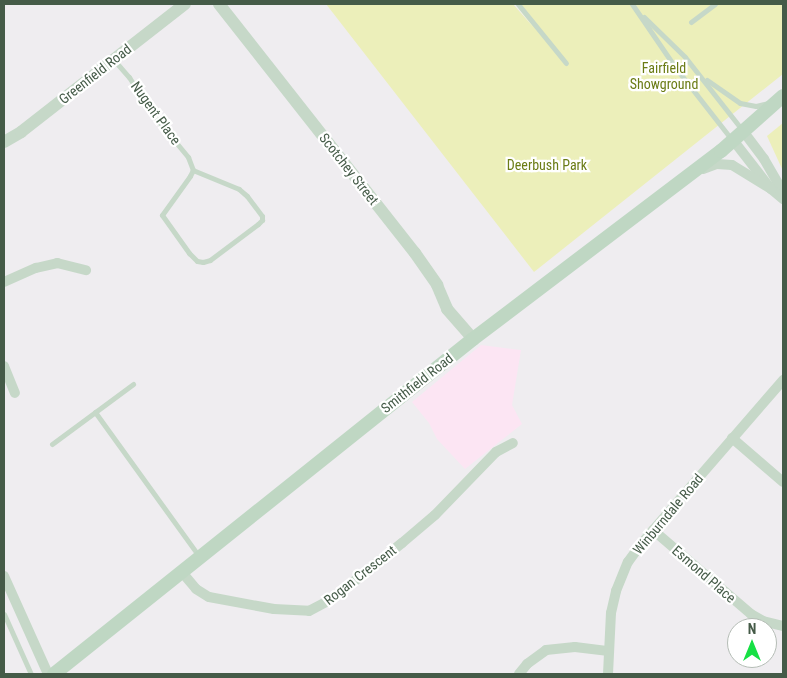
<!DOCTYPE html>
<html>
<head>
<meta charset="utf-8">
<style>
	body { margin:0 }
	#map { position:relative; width:787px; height:678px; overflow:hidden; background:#efedf0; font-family:"Roboto Condensed",sans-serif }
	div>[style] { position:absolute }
	.commercial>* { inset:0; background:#fce5f3 }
	.green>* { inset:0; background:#ecefba }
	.service>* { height:5px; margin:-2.5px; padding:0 2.5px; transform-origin:2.5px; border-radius:2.5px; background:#c6d8c8 }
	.minor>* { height:10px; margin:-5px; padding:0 5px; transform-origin:5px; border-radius:5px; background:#c6d8c8 }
	.tertiary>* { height:12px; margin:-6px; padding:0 6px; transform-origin:6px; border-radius:6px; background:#c6d8c8 }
	.secondary>* { height:14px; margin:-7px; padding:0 7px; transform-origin:7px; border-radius:7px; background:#bfd7c3 }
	span { translate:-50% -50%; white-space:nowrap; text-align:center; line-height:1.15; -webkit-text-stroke:4.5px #fff; paint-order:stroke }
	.park-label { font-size:14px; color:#6b7c15 }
	.street-label { font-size:14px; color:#455b48 }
	.frame { position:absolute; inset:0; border:5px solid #455b48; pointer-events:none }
	.north { position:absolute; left:727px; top:618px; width:50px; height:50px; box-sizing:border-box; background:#fff; border:1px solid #b5bdb6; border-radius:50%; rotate:0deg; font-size:14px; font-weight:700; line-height:20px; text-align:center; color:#455b48 }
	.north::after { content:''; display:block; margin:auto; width:18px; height:22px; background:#17e045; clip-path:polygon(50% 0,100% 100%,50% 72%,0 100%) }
</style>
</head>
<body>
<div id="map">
	<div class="commercial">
		<div style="clip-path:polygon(481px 345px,521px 350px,512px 405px,522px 424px,465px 469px,437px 439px,429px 423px,412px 402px)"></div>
	</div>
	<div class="green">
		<div style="clip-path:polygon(326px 4px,513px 4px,534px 28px,515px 4px,783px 4px,783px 74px,534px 272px)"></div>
		<div style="clip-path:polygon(783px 123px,783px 171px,767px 136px)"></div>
	</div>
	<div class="service">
		<div style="left:518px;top:4px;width:76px;rotate:50.9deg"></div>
		<div style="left:632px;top:4px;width:76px;rotate:55.7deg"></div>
		<div style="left:675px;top:67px;width:93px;rotate:52deg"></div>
		<div style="left:644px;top:17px;width:57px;rotate:44.3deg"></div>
		<div style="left:685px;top:57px;width:94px;rotate:51.9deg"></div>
		<div style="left:691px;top:22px;width:30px;rotate:-37deg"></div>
		<div style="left:114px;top:60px;width:23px;rotate:49deg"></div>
		<div style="left:129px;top:77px;width:40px;rotate:58deg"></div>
		<div style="left:150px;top:111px;width:60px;rotate:50.4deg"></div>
		<div style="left:188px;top:157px;width:14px;rotate:69deg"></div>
		<div style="left:193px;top:170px;width:7px;rotate:117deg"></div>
		<div style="left:190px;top:176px;width:48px;rotate:125.7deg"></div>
		<div style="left:162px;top:215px;width:47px;rotate:54.6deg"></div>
		<div style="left:189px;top:253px;width:11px;rotate:45deg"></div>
		<div style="left:197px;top:261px;width:6px;rotate:9deg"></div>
		<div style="left:203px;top:262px;width:7px;rotate:-16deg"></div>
		<div style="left:210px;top:260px;width:60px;rotate:-36.9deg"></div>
		<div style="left:258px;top:224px;width:6px;rotate:-45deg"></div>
		<div style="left:262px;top:220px;width:4px;rotate:-90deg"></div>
		<div style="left:262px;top:216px;width:25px;rotate:-127deg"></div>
		<div style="left:247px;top:196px;width:11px;rotate:-139deg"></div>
		<div style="left:239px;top:189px;width:50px;rotate:-157.6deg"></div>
		<div style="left:707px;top:80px;width:40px;rotate:34.9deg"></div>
		<div style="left:740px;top:103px;width:16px;rotate:11deg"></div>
		<div style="left:756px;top:106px;width:12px;rotate:-14deg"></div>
		<div style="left:95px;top:412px;width:178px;rotate:54.2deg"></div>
		<div style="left:52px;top:444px;width:101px;rotate:-36.5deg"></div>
		<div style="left:4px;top:614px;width:66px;rotate:65.8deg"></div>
	</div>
	<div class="minor">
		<div style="left:743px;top:131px;width:35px;rotate:53deg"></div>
		<div style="left:764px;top:159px;width:38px;rotate:60deg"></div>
		<div style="left:733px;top:140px;width:62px;rotate:52.2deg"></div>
		<div style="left:771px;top:189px;width:16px;rotate:40deg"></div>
		<div style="left:703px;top:169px;width:15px;rotate:-20deg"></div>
		<div style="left:717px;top:164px;width:15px;rotate:4deg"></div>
		<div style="left:732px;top:165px;width:46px;rotate:31.6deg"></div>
		<div style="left:4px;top:282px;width:35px;rotate:-24deg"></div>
		<div style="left:36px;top:268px;width:22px;rotate:-13deg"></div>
		<div style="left:57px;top:263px;width:30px;rotate:14deg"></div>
		<div style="left:4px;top:366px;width:29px;rotate:68deg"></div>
		<div style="left:732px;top:438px;width:67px;rotate:40.8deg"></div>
		<div style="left:653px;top:530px;width:129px;rotate:40.6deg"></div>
		<div style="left:751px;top:614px;width:14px;rotate:30deg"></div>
		<div style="left:763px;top:621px;width:21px;rotate:14deg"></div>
		<div style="left:181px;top:571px;width:23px;rotate:50deg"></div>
		<div style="left:196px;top:589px;width:15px;rotate:32deg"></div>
		<div style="left:209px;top:597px;width:66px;rotate:10.5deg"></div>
		<div style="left:274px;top:609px;width:35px;rotate:3deg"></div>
		<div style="left:309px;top:611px;width:26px;rotate:-28deg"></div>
		<div style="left:332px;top:599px;width:90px;rotate:-38.7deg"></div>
		<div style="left:402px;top:543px;width:43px;rotate:-40.3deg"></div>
		<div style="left:435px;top:515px;width:88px;rotate:-45.9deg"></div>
		<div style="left:496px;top:452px;width:19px;rotate:-28deg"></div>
		<div style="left:4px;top:576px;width:107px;rotate:65.8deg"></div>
		<div style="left:519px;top:674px;width:13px;rotate:-51deg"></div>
		<div style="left:527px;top:664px;width:24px;rotate:-36deg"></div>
		<div style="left:546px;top:650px;width:29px;rotate:-6deg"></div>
		<div style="left:575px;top:647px;width:34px;rotate:7deg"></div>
		<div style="left:608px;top:674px;width:61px;rotate:-87.2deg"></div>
		<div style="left:611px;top:613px;width:23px;rotate:-77deg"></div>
		<div style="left:616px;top:591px;width:31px;rotate:-68deg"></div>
		<div style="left:628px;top:562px;width:24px;rotate:-54deg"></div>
		<div style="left:642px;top:543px;width:216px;rotate:-49.1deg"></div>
	</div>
	<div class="tertiary">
		<div style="left:219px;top:4px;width:317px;rotate:51.8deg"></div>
		<div style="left:415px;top:253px;width:39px;rotate:55deg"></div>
		<div style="left:437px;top:285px;width:26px;rotate:67deg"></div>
		<div style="left:447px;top:309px;width:40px;rotate:49deg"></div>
		<div style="left:4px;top:142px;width:20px;rotate:-30deg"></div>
		<div style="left:21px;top:132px;width:208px;rotate:-38deg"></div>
	</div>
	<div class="secondary">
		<div style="left:54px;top:674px;width:536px;rotate:-38.64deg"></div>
		<div style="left:473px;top:339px;width:311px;rotate:-37.2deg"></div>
		<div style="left:721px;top:151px;width:83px;rotate:-41.6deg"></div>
	</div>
	<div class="park-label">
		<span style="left:664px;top:76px">Fairfield<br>Showground</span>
		<span style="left:547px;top:165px">Deerbush Park</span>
	</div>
	<div class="street-label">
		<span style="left:95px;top:74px;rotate:-38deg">Greenfield Road</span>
		<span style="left:156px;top:113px;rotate:54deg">Nugent Place</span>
		<span style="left:349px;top:169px;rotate:52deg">Scotchey Street</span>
		<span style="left:417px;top:383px;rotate:-38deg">Smithfield Road</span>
		<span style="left:668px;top:514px;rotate:-50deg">Winburndale Road</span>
		<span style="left:704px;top:574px;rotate:41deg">Esmond Place</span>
		<span style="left:360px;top:575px;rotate:-38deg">Rogan Crescent</span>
	</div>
	<div class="frame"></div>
	<div class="north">N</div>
</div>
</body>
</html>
